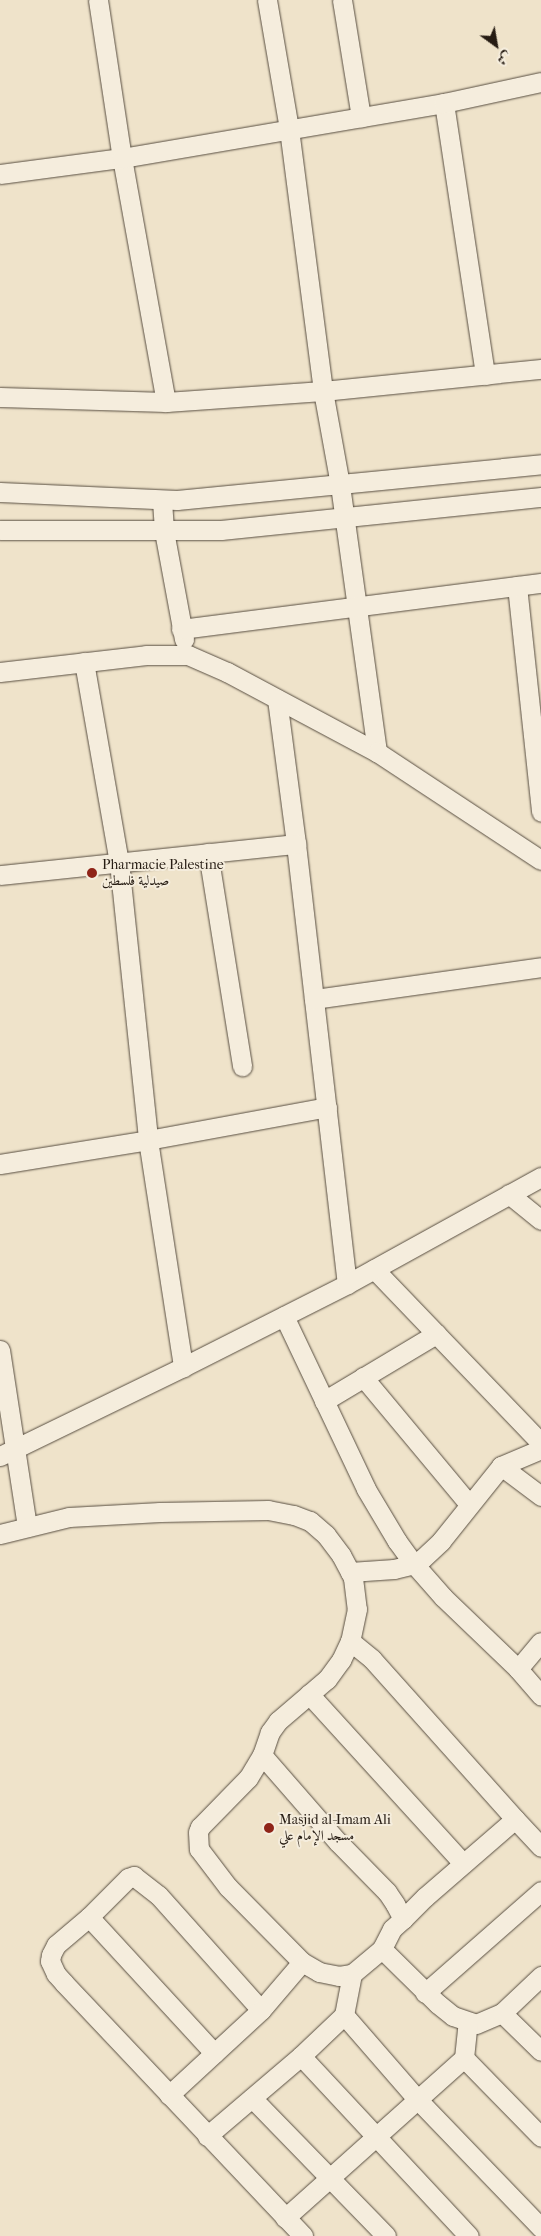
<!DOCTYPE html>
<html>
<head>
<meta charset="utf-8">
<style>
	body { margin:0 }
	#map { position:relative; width:541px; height:2236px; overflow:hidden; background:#efe3ca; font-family:"IM FELL French Canon",Amiri,serif }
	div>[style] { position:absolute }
	.roads { filter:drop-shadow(0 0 1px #584e41) drop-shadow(0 0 1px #584e41) }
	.minor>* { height:19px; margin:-9.5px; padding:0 9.5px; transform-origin:9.5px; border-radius:9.5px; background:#f5eddd }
	.dots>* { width:14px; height:14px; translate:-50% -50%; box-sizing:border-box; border:2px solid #f5eddd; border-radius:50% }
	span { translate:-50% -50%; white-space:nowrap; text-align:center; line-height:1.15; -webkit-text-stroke:4px #f5eddd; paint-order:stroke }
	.poi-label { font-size:14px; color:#261c13 }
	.left { translate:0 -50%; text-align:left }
	.north { position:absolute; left:471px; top:20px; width:50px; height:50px; -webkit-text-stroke:4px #f5eddd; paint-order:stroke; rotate:148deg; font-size:14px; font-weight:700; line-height:20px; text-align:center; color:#261c13 }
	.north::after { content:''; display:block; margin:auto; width:18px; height:22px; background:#261c13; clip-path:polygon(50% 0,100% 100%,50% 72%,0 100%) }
</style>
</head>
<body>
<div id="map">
	<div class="roads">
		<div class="minor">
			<div style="left:98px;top:0;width:160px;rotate:81.4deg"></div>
			<div style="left:122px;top:158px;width:248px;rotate:79.8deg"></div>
			<div style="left:267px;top:0;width:131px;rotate:80.3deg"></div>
			<div style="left:289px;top:129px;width:264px;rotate:82.6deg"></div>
			<div style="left:323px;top:391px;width:96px;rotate:79.7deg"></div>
			<div style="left:340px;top:485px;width:270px;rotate:82.1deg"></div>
			<div style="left:342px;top:0;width:119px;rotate:80.8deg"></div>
			<div style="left:444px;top:103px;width:275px;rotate:81.4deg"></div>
			<div style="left:0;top:174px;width:123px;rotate:-7.5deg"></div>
			<div style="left:122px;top:158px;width:327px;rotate:-9.7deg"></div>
			<div style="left:444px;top:103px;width:99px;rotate:-12.2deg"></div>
			<div style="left:0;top:397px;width:166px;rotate:1.7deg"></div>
			<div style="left:166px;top:402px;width:157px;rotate:-4deg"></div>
			<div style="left:323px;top:391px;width:219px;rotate:-5.8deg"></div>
			<div style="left:0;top:492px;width:177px;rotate:2.6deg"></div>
			<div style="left:177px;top:500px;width:366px;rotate:-5.6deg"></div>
			<div style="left:162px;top:501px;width:30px;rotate:86deg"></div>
			<div style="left:164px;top:531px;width:110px;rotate:79.5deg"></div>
			<div style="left:0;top:530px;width:221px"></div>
			<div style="left:221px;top:530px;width:322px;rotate:-5.9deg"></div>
			<div style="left:517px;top:586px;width:227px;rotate:83.9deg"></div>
			<div style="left:181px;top:629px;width:363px;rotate:-7.3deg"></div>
			<div style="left:84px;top:662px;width:203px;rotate:80.1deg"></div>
			<div style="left:119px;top:862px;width:280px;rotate:84deg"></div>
			<div style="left:148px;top:1140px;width:230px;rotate:81.2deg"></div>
			<div style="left:0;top:672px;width:147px;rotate:-6.6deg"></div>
			<div style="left:146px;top:655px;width:42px"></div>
			<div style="left:188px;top:655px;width:43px;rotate:23.6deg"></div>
			<div style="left:227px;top:672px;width:170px;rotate:28.1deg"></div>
			<div style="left:377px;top:752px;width:196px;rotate:33.4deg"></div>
			<div style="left:277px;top:699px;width:146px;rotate:82.5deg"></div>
			<div style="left:296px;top:844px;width:443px;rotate:83.4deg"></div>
			<div style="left:208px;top:853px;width:216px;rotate:80.9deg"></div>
			<div style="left:0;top:875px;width:298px;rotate:-6deg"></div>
			<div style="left:314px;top:999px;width:229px;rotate:-8deg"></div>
			<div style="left:0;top:1164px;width:150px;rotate:-9.2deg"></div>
			<div style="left:148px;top:1140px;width:182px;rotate:-10.4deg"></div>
			<div style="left:509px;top:1194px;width:41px;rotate:39.1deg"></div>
			<div style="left:374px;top:1269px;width:241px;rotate:46.2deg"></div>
			<div style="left:284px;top:1316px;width:191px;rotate:64.6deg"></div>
			<div style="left:366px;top:1489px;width:61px;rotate:59.2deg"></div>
			<div style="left:397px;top:1541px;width:29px;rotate:54deg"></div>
			<div style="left:414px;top:1564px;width:44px;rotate:48.7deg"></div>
			<div style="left:443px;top:1597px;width:104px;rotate:43.8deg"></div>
			<div style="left:518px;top:1669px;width:35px;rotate:49deg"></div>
			<div style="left:0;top:1350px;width:179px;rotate:81.3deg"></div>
			<div style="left:363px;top:1377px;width:165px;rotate:50.2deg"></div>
			<div style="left:324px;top:1401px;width:131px;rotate:-30.9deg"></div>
			<div style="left:0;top:1456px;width:203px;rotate:-25.9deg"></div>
			<div style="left:183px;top:1367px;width:184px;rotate:-26.8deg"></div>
			<div style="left:347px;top:1284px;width:222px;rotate:-28.9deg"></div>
			<div style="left:501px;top:1466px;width:43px;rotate:-23deg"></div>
			<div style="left:0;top:1534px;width:71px;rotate:-13.8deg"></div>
			<div style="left:69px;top:1517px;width:91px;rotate:-3.1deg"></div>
			<div style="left:160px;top:1512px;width:108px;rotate:-1.1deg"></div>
			<div style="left:268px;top:1510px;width:26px;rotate:11deg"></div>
			<div style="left:294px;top:1515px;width:17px;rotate:21deg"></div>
			<div style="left:310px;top:1521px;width:21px;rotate:41deg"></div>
			<div style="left:326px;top:1535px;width:25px;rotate:53deg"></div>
			<div style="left:341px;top:1555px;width:26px;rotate:62deg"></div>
			<div style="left:353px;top:1578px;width:31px;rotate:83deg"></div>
			<div style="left:357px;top:1609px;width:33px;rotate:102deg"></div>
			<div style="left:350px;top:1641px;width:21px;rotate:115deg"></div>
			<div style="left:341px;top:1660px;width:24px;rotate:126deg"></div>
			<div style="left:327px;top:1679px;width:65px;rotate:139.4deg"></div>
			<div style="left:278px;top:1721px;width:14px;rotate:126deg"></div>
			<div style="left:270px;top:1732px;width:24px;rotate:109deg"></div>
			<div style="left:262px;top:1755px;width:116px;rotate:48.9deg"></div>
			<div style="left:338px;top:1842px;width:70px;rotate:45.6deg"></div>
			<div style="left:387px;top:1892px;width:14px;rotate:56deg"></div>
			<div style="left:395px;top:1904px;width:17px;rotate:62deg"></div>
			<div style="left:403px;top:1919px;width:15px;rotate:138deg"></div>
			<div style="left:392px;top:1929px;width:22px;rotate:117deg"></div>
			<div style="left:350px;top:1572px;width:44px;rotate:-3.9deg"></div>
			<div style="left:394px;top:1569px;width:21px;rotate:-14deg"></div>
			<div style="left:414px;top:1564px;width:9px;rotate:-32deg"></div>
			<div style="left:422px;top:1559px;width:26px;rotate:-43deg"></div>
			<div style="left:441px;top:1541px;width:96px;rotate:-51.3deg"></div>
			<div style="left:501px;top:1466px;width:50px;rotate:36.9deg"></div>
			<div style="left:350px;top:1641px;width:28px;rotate:39deg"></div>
			<div style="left:372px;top:1659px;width:215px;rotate:48.2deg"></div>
			<div style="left:518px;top:1669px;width:35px;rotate:-50deg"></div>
			<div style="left:309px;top:1694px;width:229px;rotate:47.7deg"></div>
			<div style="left:262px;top:1755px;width:27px;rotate:121deg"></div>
			<div style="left:248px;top:1778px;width:69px;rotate:134.4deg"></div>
			<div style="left:200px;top:1827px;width:5px;rotate:112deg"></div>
			<div style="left:198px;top:1832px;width:17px;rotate:87deg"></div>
			<div style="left:199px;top:1849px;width:48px;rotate:52.7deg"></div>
			<div style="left:228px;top:1887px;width:105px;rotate:45.4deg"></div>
			<div style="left:302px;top:1962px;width:20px;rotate:30deg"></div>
			<div style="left:319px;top:1972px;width:20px;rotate:11deg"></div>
			<div style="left:339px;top:1976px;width:13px;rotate:-9deg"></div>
			<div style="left:352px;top:1974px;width:39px;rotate:-40deg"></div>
			<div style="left:382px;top:1949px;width:78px;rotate:44.5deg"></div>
			<div style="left:438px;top:2004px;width:19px;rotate:39deg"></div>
			<div style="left:453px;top:2016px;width:24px;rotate:19deg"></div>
			<div style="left:476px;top:2024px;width:28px;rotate:-23deg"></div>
			<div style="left:502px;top:2013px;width:54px;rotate:-43.5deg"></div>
			<div style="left:89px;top:1917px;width:185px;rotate:47.4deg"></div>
			<div style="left:403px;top:1919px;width:31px;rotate:-45deg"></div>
			<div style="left:425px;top:1897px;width:119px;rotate:-40.9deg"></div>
			<div style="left:515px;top:1819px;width:38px;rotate:47deg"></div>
			<div style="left:425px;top:1993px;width:154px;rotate:-41.3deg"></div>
			<div style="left:261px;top:2010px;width:154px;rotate:-131.8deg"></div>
			<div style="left:158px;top:1895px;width:31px;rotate:-142deg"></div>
			<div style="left:134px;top:1876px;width:6px;rotate:162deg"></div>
			<div style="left:128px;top:1878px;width:55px;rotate:135deg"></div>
			<div style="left:89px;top:1917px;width:43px;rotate:139.7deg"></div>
			<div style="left:56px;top:1945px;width:11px;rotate:117deg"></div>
			<div style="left:51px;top:1955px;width:6px;rotate:99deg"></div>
			<div style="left:50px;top:1961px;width:14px;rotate:65deg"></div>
			<div style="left:56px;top:1974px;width:12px;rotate:48deg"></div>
			<div style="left:64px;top:1983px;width:348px;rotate:46.6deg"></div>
			<div style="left:502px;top:2013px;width:54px;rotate:44.3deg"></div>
			<div style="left:344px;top:2015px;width:113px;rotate:49deg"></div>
			<div style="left:418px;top:2100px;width:178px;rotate:46.1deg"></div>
			<div style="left:301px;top:2056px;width:246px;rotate:47deg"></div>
			<div style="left:464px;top:2058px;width:110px;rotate:45.7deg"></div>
			<div style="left:169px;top:2095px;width:125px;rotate:-42.7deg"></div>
			<div style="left:261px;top:2010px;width:63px;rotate:-49.5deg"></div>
			<div style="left:252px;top:2098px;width:192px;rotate:45.8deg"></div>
			<div style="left:207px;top:2136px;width:123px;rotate:-40.4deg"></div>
			<div style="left:301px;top:2056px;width:59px;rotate:-43.6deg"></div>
			<div style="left:344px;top:2015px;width:42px;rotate:-79deg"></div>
			<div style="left:285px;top:2218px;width:240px;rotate:-41.8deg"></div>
			<div style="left:464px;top:2058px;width:36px;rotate:-84deg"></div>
		</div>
	</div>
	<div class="dots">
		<div style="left:92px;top:873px;background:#8f2418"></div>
		<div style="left:269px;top:1828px;background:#8f2418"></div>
	</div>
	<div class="poi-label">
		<span class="left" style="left:102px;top:873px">Pharmacie Palestine<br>صيدلية فلسطين</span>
		<span class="left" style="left:279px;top:1828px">Masjid al-Imam Ali<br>مسجد الإمام علي</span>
	</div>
	<div class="north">ش</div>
</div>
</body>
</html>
